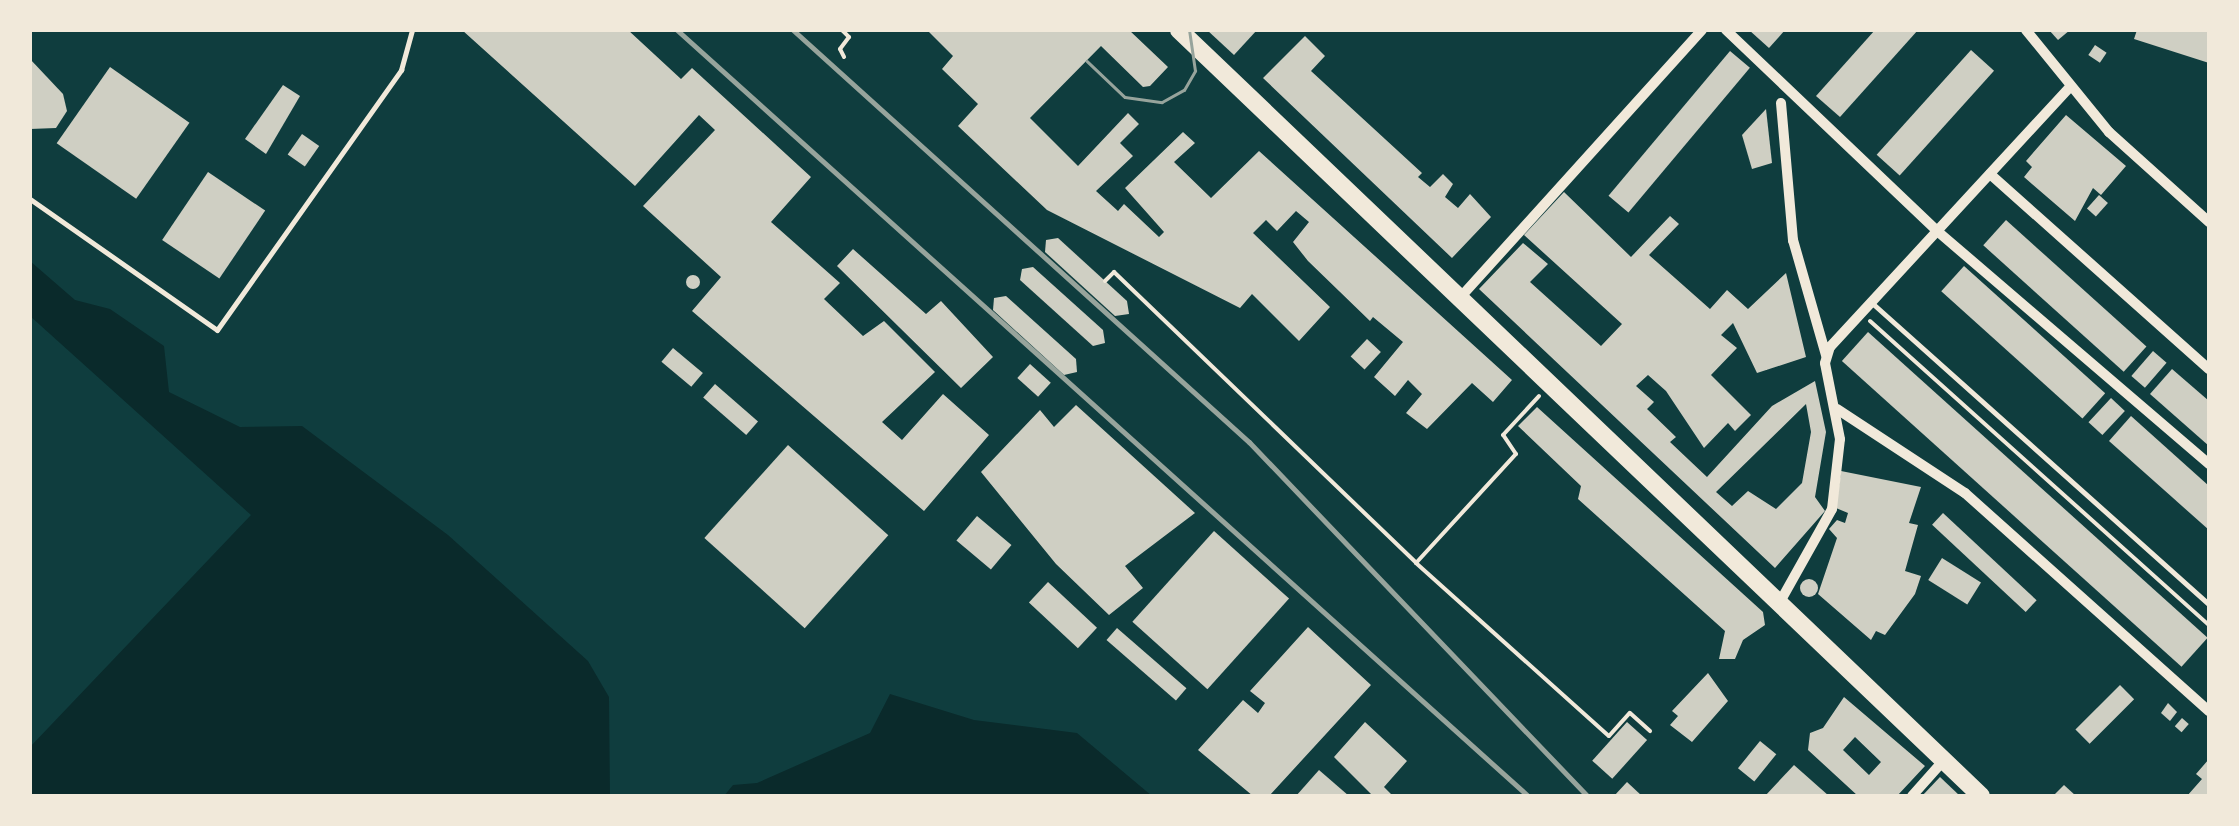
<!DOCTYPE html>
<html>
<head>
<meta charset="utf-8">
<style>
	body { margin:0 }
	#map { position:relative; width:2239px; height:826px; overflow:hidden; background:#0f3d3e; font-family:"DM Sans",sans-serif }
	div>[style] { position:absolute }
	.water>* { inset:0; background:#0a2a2b }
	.building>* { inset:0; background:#cfcfc3; transform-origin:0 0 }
	.round { border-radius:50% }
	.path>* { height:4px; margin:-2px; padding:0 2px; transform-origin:2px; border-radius:2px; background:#f1e9da }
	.service>* { height:5px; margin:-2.5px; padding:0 2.5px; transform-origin:2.5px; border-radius:2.5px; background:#f1e9da }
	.minor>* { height:10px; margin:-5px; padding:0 5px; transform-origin:5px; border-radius:5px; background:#f1e9da }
	.primary>* { height:18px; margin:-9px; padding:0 9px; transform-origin:9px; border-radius:9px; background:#f1e9da }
	.tram>* { height:2.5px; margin:-1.25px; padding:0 1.25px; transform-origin:1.25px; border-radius:1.25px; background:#97a49c }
	.rail>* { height:5px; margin:-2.5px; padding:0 2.5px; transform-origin:2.5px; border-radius:2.5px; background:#97a49c }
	span { translate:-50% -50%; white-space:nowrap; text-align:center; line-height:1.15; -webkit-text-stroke:10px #f1e9da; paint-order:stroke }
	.frame { position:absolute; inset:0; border:32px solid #f1e9da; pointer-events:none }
</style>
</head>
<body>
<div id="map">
	<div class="water">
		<div style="clip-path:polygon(30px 261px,75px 300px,110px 309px,164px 346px,169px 392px,240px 427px,302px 426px,448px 535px,588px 661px,609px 697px,610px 796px,30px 796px,30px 747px,251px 515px,30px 316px)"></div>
		<div style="clip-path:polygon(890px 694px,974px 720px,1077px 733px,1152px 796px,724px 796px,733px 785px,757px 783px,870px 733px)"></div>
	</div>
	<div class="building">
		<div style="clip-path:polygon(462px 30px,628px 30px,681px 79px,692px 68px,811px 177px,771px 222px,840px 283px,824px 299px,863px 336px,884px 321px,935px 372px,882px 422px,902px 440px,943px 394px,989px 435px,924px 511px,692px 311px,721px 277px,643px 206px,715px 130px,699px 115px,635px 186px)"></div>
		<div style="clip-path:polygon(927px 30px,1129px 30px,1168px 67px,1150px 86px,1143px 87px,1101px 46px,1030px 118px,1078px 166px,1128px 113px,1139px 124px,1120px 143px,1133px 156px,1096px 191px,1118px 211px,1124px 204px,1159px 237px,1164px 232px,1125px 188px,1183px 132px,1195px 143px,1174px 162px,1211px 198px,1259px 151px,1512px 380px,1493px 402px,1472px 383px,1427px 429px,1406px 413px,1422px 394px,1408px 380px,1395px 396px,1374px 377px,1403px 342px,1373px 317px,1370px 321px,1308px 261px,1293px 242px,1309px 222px,1296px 211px,1277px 231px,1266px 220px,1253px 233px,1330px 307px,1299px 341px,1252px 294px,1240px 308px,1047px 210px,958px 126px,978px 104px,942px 69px,953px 56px)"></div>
		<div style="clip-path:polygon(1207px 30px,1257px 30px,1234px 55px)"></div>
		<div style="clip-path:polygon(1749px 30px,1785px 30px,1769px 48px)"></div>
		<div style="clip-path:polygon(1875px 30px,1918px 30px,1840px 117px,1816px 96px)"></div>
		<div style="clip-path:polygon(2049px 30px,2070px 30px,2058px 40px)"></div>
		<div style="clip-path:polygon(2137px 30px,2209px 30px,2209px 63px,2134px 39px)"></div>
		<div style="clip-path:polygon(1305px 36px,1325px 56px,1311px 71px,1422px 173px,1418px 177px,1430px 187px,1443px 174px,1453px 184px,1445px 197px,1458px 208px,1470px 194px,1491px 217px,1452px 258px,1263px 78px)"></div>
		<div style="left:2095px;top:45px;width:14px;height:12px;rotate:34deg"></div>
		<div style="left:1971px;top:50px;width:31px;height:141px;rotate:42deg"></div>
		<div style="left:1730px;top:51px;width:26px;height:189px;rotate:40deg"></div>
		<div style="clip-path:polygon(30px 59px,63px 94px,67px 111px,56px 128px,30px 129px)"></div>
		<div style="left:110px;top:67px;width:97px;height:93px;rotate:35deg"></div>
		<div style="clip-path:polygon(283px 85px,300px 96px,266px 154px,245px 139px)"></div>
		<div style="clip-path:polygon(1766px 109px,1772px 163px,1752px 169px,1742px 135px)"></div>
		<div style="clip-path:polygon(2066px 115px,2126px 166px,2101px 195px,2093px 188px,2075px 221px,2024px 177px,2032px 167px,2026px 161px)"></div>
		<div style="left:302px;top:134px;width:21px;height:25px;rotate:35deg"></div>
		<div style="left:208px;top:172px;width:69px;height:82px;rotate:34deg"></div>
		<div style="clip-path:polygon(evenodd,1564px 192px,1631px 257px,1670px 216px,1679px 224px,1649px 255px,1710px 309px,1727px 290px,1748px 309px,1786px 273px,1806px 357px,1757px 373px,1733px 323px,1721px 335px,1737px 348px,1711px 375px,1751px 415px,1735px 431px,1728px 423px,1704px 448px,1666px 391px,1648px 375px,1636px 386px,1654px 402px,1647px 409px,1676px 437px,1670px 442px,1707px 477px,1772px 406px,1815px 381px,1826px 432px,1815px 497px,1825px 511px,1775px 568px,1479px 289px,1523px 243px,1548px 264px,1530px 282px,1601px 346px,1622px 324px,1524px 235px,1564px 192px,1806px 404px,1811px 432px,1802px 483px,1776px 509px,1748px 491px,1732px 506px,1716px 492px,1806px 404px)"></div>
		<div style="left:2099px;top:195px;width:12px;height:18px;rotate:42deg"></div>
		<div style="left:2006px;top:220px;width:189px;height:34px;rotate:42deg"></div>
		<div style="clip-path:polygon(1058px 238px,1127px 301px,1129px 314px,1115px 316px,1045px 252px,1046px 240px)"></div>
		<div style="clip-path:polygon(853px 249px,926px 314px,941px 301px,993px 357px,961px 388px,837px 266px)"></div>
		<div style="left:1964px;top:266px;width:190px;height:34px;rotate:42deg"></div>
		<div style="clip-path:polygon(1033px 267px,1103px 330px,1105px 343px,1093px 346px,1020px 280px,1022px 269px)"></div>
		<div class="round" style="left:686px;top:275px;width:14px;height:14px"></div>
		<div style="clip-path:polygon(1006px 296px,1076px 359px,1077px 372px,1064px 375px,993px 310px,994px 298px)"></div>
		<div style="left:1868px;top:332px;width:457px;height:39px;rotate:42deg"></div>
		<div style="left:1367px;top:339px;width:19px;height:24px;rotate:43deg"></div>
		<div style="left:673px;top:348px;width:39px;height:18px;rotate:40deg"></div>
		<div style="left:2153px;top:351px;width:18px;height:33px;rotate:41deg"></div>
		<div style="left:1030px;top:364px;width:28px;height:19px;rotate:42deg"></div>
		<div style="clip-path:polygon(2172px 369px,2209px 401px,2209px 446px,2150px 394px)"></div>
		<div style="left:715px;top:384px;width:57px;height:18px;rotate:41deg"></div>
		<div style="left:2111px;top:398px;width:19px;height:33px;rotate:43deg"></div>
		<div style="clip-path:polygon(1076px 405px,1195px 513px,1125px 566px,1143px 588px,1109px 615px,1056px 564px,981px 472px,1040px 410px,1054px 427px)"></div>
		<div style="clip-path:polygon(1537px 407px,1763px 612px,1765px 625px,1743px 640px,1735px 659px,1719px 659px,1725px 631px,1578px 499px,1581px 486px,1518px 426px)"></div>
		<div style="clip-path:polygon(2131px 416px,2209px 486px,2209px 530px,2109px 441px)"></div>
		<div style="left:788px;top:445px;width:135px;height:125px;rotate:42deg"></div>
		<div style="clip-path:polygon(1841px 471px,1921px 487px,1909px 523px,1918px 525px,1905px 571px,1921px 576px,1915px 594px,1885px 635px,1876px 631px,1871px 640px,1818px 594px,1837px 538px,1829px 529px,1837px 520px,1845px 523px,1848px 513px,1836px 508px)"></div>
		<div style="left:1943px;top:513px;width:128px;height:16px;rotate:43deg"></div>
		<div style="left:977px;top:516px;width:45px;height:32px;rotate:40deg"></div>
		<div style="left:1214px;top:531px;width:101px;height:122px;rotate:42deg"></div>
		<div style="left:1942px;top:558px;width:46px;height:26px;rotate:32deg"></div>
		<div class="round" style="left:1800px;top:579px;width:18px;height:18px"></div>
		<div style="left:1048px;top:582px;width:67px;height:28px;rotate:43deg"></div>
		<div style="clip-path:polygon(1308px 627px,1371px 685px,1269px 796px,1253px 796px,1198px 750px,1243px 700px,1258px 713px,1265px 703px,1250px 691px)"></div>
		<div style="left:1117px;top:628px;width:92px;height:16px;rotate:41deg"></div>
		<div style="clip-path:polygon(1708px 673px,1728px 701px,1692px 742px,1670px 725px,1678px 716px,1672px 711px)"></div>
		<div style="left:2120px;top:685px;width:20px;height:63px;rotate:45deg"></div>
		<div style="clip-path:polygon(evenodd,1844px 697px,1925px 766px,1897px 796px,1858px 796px,1808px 750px,1810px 733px,1823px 728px,1844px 697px,1855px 737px,1881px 762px,1869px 775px,1843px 750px,1855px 737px)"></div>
		<div style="clip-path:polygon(2168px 703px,2177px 712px,2170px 721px,2161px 713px)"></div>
		<div style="left:2182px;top:718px;width:9px;height:11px;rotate:41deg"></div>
		<div style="clip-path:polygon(1365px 722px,1407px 761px,1384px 787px,1393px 796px,1373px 796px,1334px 757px)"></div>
		<div style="left:1627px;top:722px;width:27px;height:52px;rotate:42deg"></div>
		<div style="left:1760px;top:741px;width:21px;height:35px;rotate:39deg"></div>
		<div style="clip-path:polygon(2209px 759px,2209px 796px,2187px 796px,2202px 779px,2196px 774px)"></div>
		<div style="clip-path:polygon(1794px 765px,1829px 796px,1765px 796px)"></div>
		<div style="clip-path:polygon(1319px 770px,1349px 796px,1296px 796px)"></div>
		<div style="clip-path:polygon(1940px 777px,1960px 796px,1922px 796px)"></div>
		<div style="clip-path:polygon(1627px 782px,1642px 796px,1614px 796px)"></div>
		<div style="clip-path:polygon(2064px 785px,2076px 796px,2053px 796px)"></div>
	</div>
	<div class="path">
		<div style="left:842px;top:30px;width:10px;rotate:45deg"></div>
		<div style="left:849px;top:37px;width:15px;rotate:127deg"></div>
		<div style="left:840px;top:49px;width:9px;rotate:63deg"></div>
		<div style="left:1105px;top:281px;width:13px;rotate:-45deg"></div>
		<div style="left:1114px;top:272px;width:419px;rotate:43.9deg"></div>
		<div style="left:1416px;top:563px;width:259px;rotate:41.9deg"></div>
		<div style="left:1609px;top:736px;width:31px;rotate:-48deg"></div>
		<div style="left:1630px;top:713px;width:27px;rotate:42deg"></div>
		<div style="left:1870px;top:321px;width:455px;rotate:41.9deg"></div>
		<div style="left:1416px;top:563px;width:148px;rotate:-47.5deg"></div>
		<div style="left:1516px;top:454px;width:23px;rotate:-124deg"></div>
		<div style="left:1503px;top:435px;width:53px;rotate:-47.3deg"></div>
	</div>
	<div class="service">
		<div style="left:30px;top:199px;width:228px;rotate:35deg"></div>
		<div style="left:217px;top:330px;width:319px;rotate:-54.7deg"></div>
		<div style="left:401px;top:70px;width:41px;rotate:-74.6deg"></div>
		<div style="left:1872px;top:303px;width:452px;rotate:41.8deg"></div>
	</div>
	<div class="minor">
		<div style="left:1726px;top:30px;width:290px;rotate:43.6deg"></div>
		<div style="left:1936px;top:230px;width:360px;rotate:40.6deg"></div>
		<div style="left:2026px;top:30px;width:132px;rotate:50.9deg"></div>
		<div style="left:2109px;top:132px;width:135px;rotate:42deg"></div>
		<div style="left:1781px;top:103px;width:138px;rotate:85deg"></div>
		<div style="left:1793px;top:240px;width:120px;rotate:74deg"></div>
		<div style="left:1990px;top:174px;width:293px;rotate:41.7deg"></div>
		<div style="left:1458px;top:300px;width:364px;rotate:-47.9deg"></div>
		<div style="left:1837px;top:409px;width:153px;rotate:33.3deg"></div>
		<div style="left:1965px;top:493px;width:327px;rotate:41.8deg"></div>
		<div style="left:1781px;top:600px;width:104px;rotate:-60.7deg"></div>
		<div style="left:1832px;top:509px;width:70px;rotate:-83.5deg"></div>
		<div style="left:1840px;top:439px;width:77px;rotate:-101.2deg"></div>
		<div style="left:1825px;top:363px;width:17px;rotate:-73deg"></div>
		<div style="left:1830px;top:347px;width:354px;rotate:-47.3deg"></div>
		<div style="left:1912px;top:796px;width:48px;rotate:-48.4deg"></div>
	</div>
	<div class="primary">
		<div style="left:1179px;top:30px;width:1109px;rotate:43.68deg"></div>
	</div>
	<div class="tram">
		<div style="left:1087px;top:61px;width:52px;rotate:43.5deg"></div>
		<div style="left:1125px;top:97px;width:37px;rotate:8deg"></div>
		<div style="left:1162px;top:102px;width:25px;rotate:-29deg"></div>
		<div style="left:1184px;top:90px;width:22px;rotate:-60deg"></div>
		<div style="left:1195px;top:71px;width:41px;rotate:-98.3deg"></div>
	</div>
	<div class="rail">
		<div style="left:677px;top:30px;width:1145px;rotate:41.99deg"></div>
		<div style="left:793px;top:30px;width:615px;rotate:42.1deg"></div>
		<div style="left:1249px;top:442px;width:489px;rotate:46.3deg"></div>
	</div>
	<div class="frame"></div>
</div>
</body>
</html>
